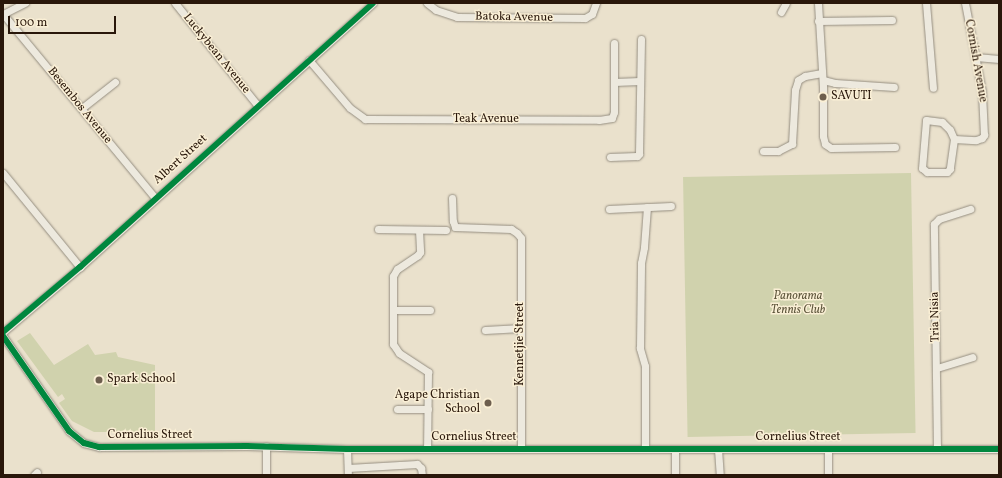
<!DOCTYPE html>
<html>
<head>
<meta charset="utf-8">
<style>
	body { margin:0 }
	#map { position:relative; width:1002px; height:478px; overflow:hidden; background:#eae1cc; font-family:Vollkorn,serif }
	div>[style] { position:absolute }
	.green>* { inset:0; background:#d0d2ad; transform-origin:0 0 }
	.roads { filter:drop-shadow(0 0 1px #958e81) drop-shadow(0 0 1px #958e81) }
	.street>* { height:7px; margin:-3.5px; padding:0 3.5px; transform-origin:3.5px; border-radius:3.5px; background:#ede9de }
	.cycleway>* { height:6px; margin:-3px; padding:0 3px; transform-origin:3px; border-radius:3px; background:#00873e }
	.dots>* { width:11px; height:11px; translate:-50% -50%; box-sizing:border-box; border:2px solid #faefd5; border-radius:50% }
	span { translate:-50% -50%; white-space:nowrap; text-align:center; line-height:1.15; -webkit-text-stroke:3px #faefd5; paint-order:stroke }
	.street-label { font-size:12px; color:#29170a }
	.poi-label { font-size:12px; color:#29170a }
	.left { translate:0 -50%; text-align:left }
	.right { translate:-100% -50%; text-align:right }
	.park-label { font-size:12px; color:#5c543a; font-style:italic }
	.frame { position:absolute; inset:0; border:4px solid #29170a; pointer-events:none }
	.scale { position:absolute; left:8px; top:16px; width:108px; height:18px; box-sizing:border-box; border:2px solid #29170a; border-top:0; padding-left:5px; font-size:12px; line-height:14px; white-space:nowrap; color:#29170a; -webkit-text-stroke:3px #faefd5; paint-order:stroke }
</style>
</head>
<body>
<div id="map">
	<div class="green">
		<div style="left:911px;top:173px;width:260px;height:228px;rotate:89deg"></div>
		<div style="clip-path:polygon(30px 333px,54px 365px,88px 344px,95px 355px,116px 352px,118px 357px,155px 365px,155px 432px,94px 432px,72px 421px,59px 403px,65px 399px,62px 394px,58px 397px,17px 341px)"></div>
	</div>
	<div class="roads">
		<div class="street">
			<div style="left:175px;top:3px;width:132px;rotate:51.1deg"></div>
			<div style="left:427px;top:3px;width:11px;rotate:38deg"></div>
			<div style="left:436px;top:10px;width:22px;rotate:18deg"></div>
			<div style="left:457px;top:17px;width:128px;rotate:0.4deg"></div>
			<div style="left:585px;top:18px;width:8px;rotate:-30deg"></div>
			<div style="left:592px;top:14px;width:12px;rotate:-70deg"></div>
			<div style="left:818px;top:3px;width:83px;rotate:86.6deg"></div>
			<div style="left:823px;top:86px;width:50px;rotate:90deg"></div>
			<div style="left:823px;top:136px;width:8px;rotate:76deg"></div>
			<div style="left:825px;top:144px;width:7px;rotate:34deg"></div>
			<div style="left:831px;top:148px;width:64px;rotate:-0.9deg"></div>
			<div style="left:926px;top:3px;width:85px;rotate:85.3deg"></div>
			<div style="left:781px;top:12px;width:10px;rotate:-61deg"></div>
			<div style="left:3px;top:14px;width:239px;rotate:50.4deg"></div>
			<div style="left:3px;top:14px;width:25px;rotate:-27deg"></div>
			<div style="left:818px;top:21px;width:74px;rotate:-0.8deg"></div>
			<div style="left:976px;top:57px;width:23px;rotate:5deg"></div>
			<div style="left:309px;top:60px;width:63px;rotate:49.5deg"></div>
			<div style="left:350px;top:108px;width:19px;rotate:36deg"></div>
			<div style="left:365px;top:119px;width:234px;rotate:0.2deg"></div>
			<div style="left:599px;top:120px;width:13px;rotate:-9deg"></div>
			<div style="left:612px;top:118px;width:6px;rotate:-72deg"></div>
			<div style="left:614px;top:112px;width:69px;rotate:-90deg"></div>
			<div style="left:823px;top:80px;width:12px;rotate:14deg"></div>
			<div style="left:835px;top:83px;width:59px;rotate:3.9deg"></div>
			<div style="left:614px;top:82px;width:26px;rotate:-2deg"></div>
			<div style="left:82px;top:108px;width:42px;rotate:-38.2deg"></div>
			<div style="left:926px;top:120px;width:16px;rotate:7deg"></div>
			<div style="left:942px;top:122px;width:11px;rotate:45deg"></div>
			<div style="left:950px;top:130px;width:10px;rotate:66deg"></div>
			<div style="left:954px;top:139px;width:30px;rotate:98deg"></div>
			<div style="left:950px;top:169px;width:4px;rotate:135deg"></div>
			<div style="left:947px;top:172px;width:20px;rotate:180deg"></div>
			<div style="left:927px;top:172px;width:6px;rotate:-141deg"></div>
			<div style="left:922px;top:168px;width:48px;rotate:-85.2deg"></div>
			<div style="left:954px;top:139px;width:22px;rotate:3deg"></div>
			<div style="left:976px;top:140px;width:6px;rotate:-18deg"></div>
			<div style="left:982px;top:138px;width:4px;rotate:-56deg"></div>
			<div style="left:984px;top:135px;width:43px;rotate:-92.7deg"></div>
			<div style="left:982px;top:92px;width:91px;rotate:-100.8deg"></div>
			<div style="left:763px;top:151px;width:15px"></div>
			<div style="left:778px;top:151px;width:16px;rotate:-27deg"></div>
			<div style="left:792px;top:144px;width:54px;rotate:-86.8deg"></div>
			<div style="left:795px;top:90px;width:10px;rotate:-73deg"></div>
			<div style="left:798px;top:80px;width:8px;rotate:-30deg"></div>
			<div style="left:805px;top:76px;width:17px;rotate:-10deg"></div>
			<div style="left:610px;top:157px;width:27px;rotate:-2deg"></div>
			<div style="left:637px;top:156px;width:3px;rotate:-45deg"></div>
			<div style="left:639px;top:154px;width:115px;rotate:-89deg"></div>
			<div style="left:3px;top:173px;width:122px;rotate:50.7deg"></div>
			<div style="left:452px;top:198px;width:23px;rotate:88deg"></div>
			<div style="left:453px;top:221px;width:6px;rotate:72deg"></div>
			<div style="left:455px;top:227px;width:56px;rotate:2deg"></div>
			<div style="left:511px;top:229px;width:7px;rotate:34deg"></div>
			<div style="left:517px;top:233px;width:6px;rotate:51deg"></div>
			<div style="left:521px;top:238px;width:211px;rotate:90deg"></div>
			<div style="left:609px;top:209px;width:62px;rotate:-2.8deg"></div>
			<div style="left:378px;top:229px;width:68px;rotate:0.8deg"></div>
			<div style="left:419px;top:230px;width:22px;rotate:87deg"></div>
			<div style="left:420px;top:252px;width:4px;rotate:124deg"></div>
			<div style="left:418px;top:255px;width:25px;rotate:146deg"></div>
			<div style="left:397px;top:269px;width:8px;rotate:120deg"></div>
			<div style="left:393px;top:276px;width:68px;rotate:90deg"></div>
			<div style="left:393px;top:344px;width:11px;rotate:56deg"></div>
			<div style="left:399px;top:353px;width:35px;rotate:33deg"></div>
			<div style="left:428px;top:372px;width:77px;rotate:90.7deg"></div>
			<div style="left:394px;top:310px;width:36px"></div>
			<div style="left:485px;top:330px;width:36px;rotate:-3deg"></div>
			<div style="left:3px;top:332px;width:101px;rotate:-40.2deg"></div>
			<div style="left:80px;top:267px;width:394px;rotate:-42deg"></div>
			<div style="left:3px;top:336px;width:116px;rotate:55.2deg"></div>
			<div style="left:69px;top:431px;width:19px;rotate:39deg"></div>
			<div style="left:84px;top:443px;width:16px;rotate:15deg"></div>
			<div style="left:99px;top:447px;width:148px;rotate:-0.4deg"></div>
			<div style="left:247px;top:446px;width:100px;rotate:1.7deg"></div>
			<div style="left:347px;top:449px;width:652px"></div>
			<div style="left:937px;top:368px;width:37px;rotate:-17deg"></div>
			<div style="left:397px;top:409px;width:31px"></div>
			<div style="left:347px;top:449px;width:26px;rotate:88deg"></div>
			<div style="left:645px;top:449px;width:83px;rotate:-90deg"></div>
			<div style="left:645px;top:366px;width:19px;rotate:-106deg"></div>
			<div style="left:640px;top:348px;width:85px;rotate:-89.3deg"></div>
			<div style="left:641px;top:263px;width:16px;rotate:-79deg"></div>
			<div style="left:644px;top:247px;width:40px;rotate:-85.7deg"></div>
			<div style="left:718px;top:449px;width:26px;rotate:86deg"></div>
			<div style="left:937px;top:449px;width:225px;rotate:-90.8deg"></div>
			<div style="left:934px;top:224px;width:7px;rotate:-45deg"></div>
			<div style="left:939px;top:219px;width:33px;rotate:-18deg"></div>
			<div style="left:348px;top:468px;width:69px;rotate:-3.3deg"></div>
			<div style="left:417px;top:464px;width:6px;rotate:45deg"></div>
			<div style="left:421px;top:468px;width:7px;rotate:82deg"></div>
			<div style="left:34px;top:475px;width:4px;rotate:-45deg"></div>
			<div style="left:266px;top:475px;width:29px;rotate:-90deg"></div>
			<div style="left:675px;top:475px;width:26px;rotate:-90deg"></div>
			<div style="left:828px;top:475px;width:26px;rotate:-90deg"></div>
		</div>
	</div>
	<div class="cycleway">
		<div style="left:3px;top:332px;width:101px;rotate:-40.2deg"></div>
		<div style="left:80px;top:267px;width:394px;rotate:-42deg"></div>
		<div style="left:3px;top:336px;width:116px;rotate:55.2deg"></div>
		<div style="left:69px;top:431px;width:19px;rotate:39deg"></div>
		<div style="left:84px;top:443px;width:16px;rotate:15deg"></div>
		<div style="left:99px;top:447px;width:148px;rotate:-0.4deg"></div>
		<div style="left:247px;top:446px;width:100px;rotate:1.7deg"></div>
		<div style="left:347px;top:449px;width:652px"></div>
	</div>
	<div class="dots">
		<div style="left:823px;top:97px;background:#6d5e4e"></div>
		<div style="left:99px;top:380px;background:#6d5e4e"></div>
		<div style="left:488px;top:403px;background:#6d5e4e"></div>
	</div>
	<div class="street-label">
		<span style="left:514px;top:18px;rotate:1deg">Batoka Avenue</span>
		<span style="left:216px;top:54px;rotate:51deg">Luckybean Avenue</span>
		<span style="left:975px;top:61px;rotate:80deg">Cornish Avenue</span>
		<span style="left:79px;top:106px;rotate:51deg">Besembos Avenue</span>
		<span style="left:486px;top:120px">Teak Avenue</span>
		<span style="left:181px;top:160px;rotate:-42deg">Albert Street</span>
		<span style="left:936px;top:317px;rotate:-91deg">Tria Nisia</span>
		<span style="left:521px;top:344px;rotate:-90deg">Kennetjie Street</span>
		<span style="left:150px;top:436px">Cornelius Street</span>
		<span style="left:474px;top:438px">Cornelius Street</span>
		<span style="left:798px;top:438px">Cornelius Street</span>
	</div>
	<div class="poi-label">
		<span class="left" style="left:831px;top:97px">SAVUTI</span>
		<span class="left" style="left:107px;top:380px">Spark School</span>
		<span class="right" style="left:480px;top:403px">Agape Christian<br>School</span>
	</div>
	<div class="park-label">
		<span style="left:798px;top:304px">Panorama<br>Tennis Club</span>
	</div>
	<div class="frame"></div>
	<div class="scale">100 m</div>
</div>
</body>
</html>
